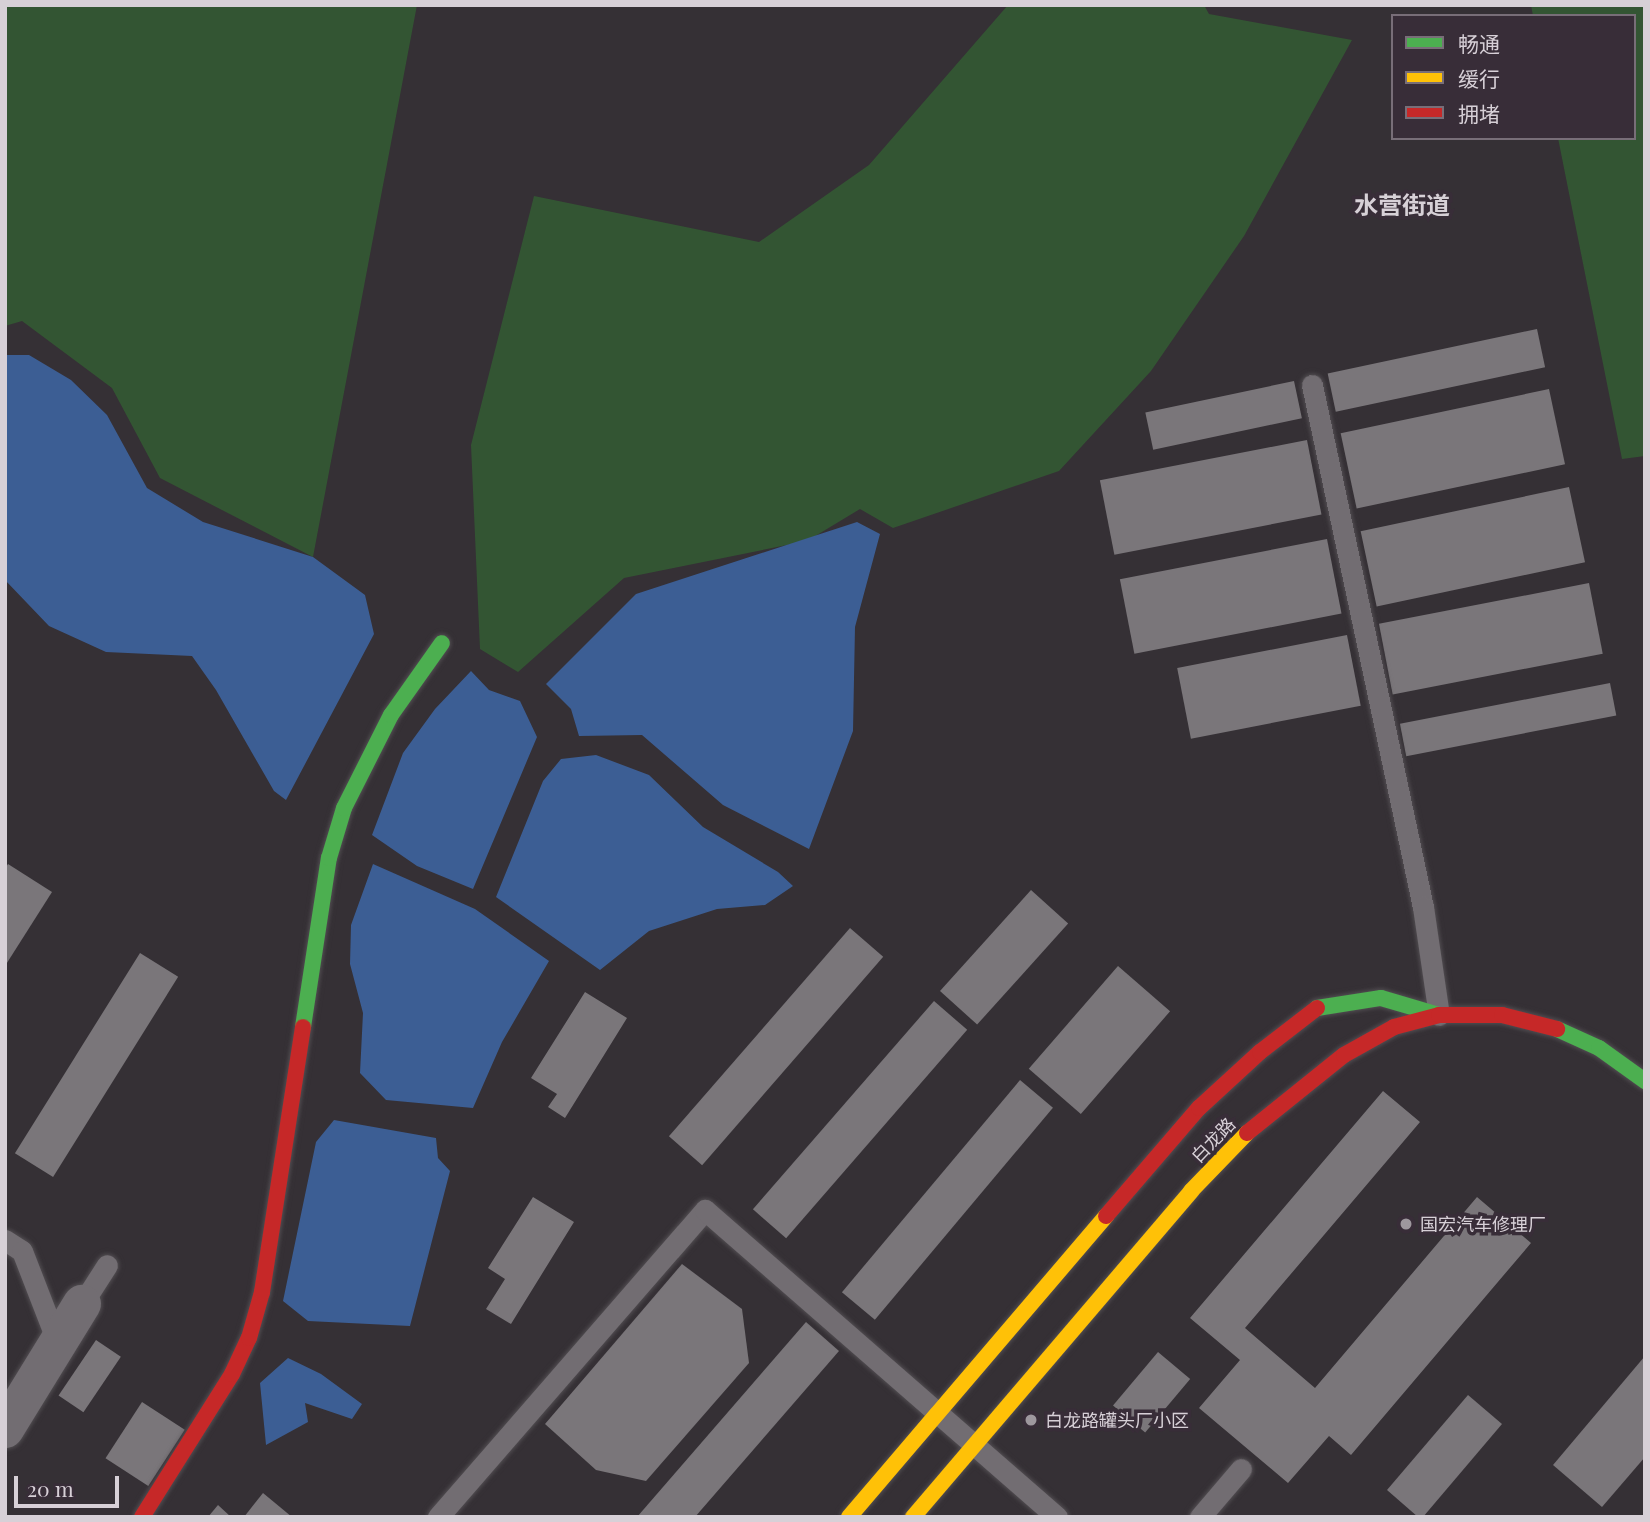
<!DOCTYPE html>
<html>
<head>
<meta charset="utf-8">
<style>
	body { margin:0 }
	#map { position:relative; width:1650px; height:1522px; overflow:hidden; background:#353035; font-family:"Playfair Display","Noto Sans SC",serif }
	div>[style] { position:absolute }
	.green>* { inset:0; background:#353 }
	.water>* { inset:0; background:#3c5e94 }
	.building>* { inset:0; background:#7a767a; transform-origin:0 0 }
	.roads { filter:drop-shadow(0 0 2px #514d51) drop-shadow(0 0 2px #514d51) }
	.lane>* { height:21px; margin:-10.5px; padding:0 10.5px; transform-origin:10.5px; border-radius:10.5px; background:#726d72 }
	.street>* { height:38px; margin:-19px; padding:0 19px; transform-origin:19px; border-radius:19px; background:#726d72 }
	.fast>* { height:16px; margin:-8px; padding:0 8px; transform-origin:8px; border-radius:8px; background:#4caf50 }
	.slow>* { height:16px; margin:-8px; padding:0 8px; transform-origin:8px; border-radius:8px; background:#ffc107 }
	.jam>* { height:16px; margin:-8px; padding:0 8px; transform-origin:8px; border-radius:8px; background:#c62828 }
	.dots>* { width:19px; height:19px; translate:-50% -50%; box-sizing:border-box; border:4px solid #382d38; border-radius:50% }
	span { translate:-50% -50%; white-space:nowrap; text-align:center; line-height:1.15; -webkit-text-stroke:7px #382d38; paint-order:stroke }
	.street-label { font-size:18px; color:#d7d0d7 }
	.poi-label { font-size:18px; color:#d7d0d7 }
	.left { translate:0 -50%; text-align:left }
	.district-label { font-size:24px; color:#d7d0d7; font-weight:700 }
	.frame { position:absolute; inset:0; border:7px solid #d7d0d7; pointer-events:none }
	.legend { position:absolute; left:1391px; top:14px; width:245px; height:126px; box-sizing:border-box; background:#382d38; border:2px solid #786e78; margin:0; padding:9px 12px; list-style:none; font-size:21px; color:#d7d0d7 }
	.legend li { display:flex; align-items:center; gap:14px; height:35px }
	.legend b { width:35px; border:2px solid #786e78 }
	.scale { position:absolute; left:14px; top:1476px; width:105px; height:32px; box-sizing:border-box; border:4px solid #d7d0d7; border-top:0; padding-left:9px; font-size:21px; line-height:24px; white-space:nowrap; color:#d7d0d7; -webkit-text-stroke:5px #382d38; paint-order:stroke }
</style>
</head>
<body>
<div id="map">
	<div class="green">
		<div style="clip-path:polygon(5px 5px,417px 5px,313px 557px,160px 478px,112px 388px,22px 321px,5px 326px)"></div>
		<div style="clip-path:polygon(1008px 5px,1204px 5px,1209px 14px,1352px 40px,1244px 236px,1151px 371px,1059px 471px,893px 528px,860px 509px,807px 541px,624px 578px,518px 672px,480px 649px,471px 445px,534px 196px,759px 242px,869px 165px)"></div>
		<div style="clip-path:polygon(1531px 5px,1645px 5px,1645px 456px,1622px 459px,1558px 138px,1634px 138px,1634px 16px,1533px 16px)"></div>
	</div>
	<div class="water">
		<div style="clip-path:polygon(5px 355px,29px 355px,71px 380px,107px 415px,147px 488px,203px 522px,313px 557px,365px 595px,374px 634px,286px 800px,274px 791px,216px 690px,192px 656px,106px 652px,49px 626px,5px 580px)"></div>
		<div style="clip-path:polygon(857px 522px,880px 534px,855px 627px,853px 731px,809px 849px,723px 805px,642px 735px,579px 736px,571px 709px,546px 684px,636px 594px)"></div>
		<div style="clip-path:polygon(471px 671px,489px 690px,520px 701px,537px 737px,473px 889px,417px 866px,372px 835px,403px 753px,435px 709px)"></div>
		<div style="clip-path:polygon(596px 755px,649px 775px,703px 827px,778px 872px,793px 886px,765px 905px,717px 909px,649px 931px,600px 970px,496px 897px,543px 781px,561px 759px)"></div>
		<div style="clip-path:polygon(373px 864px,475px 909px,549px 961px,502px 1042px,473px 1108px,386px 1100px,360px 1073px,363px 1013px,350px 964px,351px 925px)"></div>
		<div style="clip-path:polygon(334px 1120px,436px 1138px,438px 1158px,450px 1171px,410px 1326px,308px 1321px,283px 1301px,316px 1142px)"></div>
		<div style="clip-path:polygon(288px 1358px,321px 1374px,362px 1404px,352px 1419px,305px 1403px,308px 1422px,266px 1445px,260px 1383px)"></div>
	</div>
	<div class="building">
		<div style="left:1537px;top:329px;width:39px;height:214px;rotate:78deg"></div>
		<div style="left:1294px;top:381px;width:38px;height:152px;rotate:78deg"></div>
		<div style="left:1549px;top:389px;width:77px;height:213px;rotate:78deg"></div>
		<div style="left:1307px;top:440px;width:76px;height:211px;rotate:79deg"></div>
		<div style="left:1569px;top:487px;width:77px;height:213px;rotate:78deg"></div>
		<div style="left:1327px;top:539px;width:76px;height:211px;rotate:79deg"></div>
		<div style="left:1589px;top:583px;width:72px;height:214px;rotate:79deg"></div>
		<div style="left:1347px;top:635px;width:72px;height:173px;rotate:79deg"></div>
		<div style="left:1610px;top:683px;width:33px;height:214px;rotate:79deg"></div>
		<div style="clip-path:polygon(8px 864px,52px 892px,5px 966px,5px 869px)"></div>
		<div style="left:1031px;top:890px;width:50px;height:136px;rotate:42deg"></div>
		<div style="left:850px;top:928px;width:44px;height:276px;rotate:41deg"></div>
		<div style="left:140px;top:953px;width:45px;height:236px;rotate:32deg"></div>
		<div style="left:1118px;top:966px;width:69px;height:136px;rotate:41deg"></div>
		<div style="clip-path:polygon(585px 992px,627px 1018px,565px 1118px,548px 1107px,557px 1094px,531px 1078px)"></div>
		<div style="left:934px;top:1001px;width:44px;height:276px;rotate:41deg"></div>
		<div style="left:1020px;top:1080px;width:43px;height:277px;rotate:40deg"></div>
		<div style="clip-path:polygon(1383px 1091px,1420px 1122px,1245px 1328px,1315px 1388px,1477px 1197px,1531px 1243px,1351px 1455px,1329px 1436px,1288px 1483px,1199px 1408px,1240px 1360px,1190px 1318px)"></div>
		<div style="clip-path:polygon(533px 1197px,574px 1222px,511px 1324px,486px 1309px,505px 1279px,488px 1268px)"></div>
		<div style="clip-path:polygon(682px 1264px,742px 1309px,749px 1363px,646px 1481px,596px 1470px,545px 1424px)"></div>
		<div style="clip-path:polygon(806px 1322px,839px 1351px,695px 1517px,637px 1517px)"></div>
		<div style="left:96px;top:1340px;width:30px;height:67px;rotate:34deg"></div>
		<div style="left:1158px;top:1352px;width:42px;height:70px;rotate:40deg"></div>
		<div style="clip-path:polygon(1645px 1356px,1645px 1457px,1602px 1507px,1553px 1465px)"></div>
		<div style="clip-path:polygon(1468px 1395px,1502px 1424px,1423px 1517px,1418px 1517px,1387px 1490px)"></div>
		<div style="left:142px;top:1402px;width:51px;height:67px;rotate:33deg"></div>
		<div style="clip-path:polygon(263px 1493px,292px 1517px,244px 1517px)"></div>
		<div style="clip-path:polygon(218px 1505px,231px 1517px,208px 1517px)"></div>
	</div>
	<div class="roads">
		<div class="lane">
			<div style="left:1312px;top:385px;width:534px;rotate:78deg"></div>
			<div style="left:1423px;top:907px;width:109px;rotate:81.6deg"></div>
			<div style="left:5px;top:1240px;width:20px;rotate:33deg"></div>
			<div style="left:22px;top:1251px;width:100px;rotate:68.8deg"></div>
			<div style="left:82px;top:1304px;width:46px;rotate:-57.3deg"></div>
			<div style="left:438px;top:1517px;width:407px;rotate:-49deg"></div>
			<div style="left:705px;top:1210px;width:467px;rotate:41.1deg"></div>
			<div style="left:1200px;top:1517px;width:63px;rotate:-49.5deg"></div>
		</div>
		<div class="street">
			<div style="left:5px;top:1429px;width:147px;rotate:-58.4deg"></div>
		</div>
		<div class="fast">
			<div style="left:1317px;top:1008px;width:65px;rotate:-8.9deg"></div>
			<div style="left:1381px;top:998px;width:60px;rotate:16.3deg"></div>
			<div style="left:303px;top:1027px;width:171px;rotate:-81.3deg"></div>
			<div style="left:329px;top:858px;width:52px;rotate:-73.3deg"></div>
			<div style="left:344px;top:808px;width:104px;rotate:-63.2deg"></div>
			<div style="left:391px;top:715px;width:88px;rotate:-54.7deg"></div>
			<div style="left:1557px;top:1029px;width:46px;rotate:24.3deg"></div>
			<div style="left:1599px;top:1048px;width:57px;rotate:35.7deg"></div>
		</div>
		<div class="slow">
			<div style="left:849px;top:1517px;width:396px;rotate:-49.5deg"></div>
			<div style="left:913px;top:1517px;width:428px;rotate:-49.5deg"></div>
			<div style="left:1191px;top:1191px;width:81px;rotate:-46deg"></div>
		</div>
		<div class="jam">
			<div style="left:1247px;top:1133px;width:124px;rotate:-38.8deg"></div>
			<div style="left:1344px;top:1055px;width:57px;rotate:-29.2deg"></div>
			<div style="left:1394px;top:1027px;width:47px;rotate:-14.9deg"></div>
			<div style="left:1439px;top:1015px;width:63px"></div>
			<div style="left:1502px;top:1015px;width:57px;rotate:14.3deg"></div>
			<div style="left:1106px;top:1216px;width:143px;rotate:-49.3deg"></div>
			<div style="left:1199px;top:1108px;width:83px;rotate:-42.6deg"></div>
			<div style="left:1260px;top:1052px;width:72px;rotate:-37.7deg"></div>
			<div style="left:142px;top:1517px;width:169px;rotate:-57.8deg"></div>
			<div style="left:232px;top:1374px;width:40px;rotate:-65deg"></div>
			<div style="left:249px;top:1338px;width:48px;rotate:-74.2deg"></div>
			<div style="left:262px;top:1292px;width:268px;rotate:-81.2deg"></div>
		</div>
	</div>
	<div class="dots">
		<div style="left:1406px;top:1224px;background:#9e989e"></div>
		<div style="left:1031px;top:1420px;background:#9e989e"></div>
	</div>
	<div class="street-label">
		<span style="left:1213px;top:1140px;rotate:-46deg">白龙路</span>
	</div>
	<div class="poi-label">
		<span class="left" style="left:1420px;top:1224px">国宏汽车修理厂</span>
		<span class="left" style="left:1045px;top:1420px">白龙路罐头厂小区</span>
	</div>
	<div class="district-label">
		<span style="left:1402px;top:205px">水营街道</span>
	</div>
	<div class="frame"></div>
	<ul class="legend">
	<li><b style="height:9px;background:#4caf50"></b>畅通</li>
	<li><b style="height:9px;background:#ffc107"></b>缓行</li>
	<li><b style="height:9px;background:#c62828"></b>拥堵</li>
	</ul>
	<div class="scale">20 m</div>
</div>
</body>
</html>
